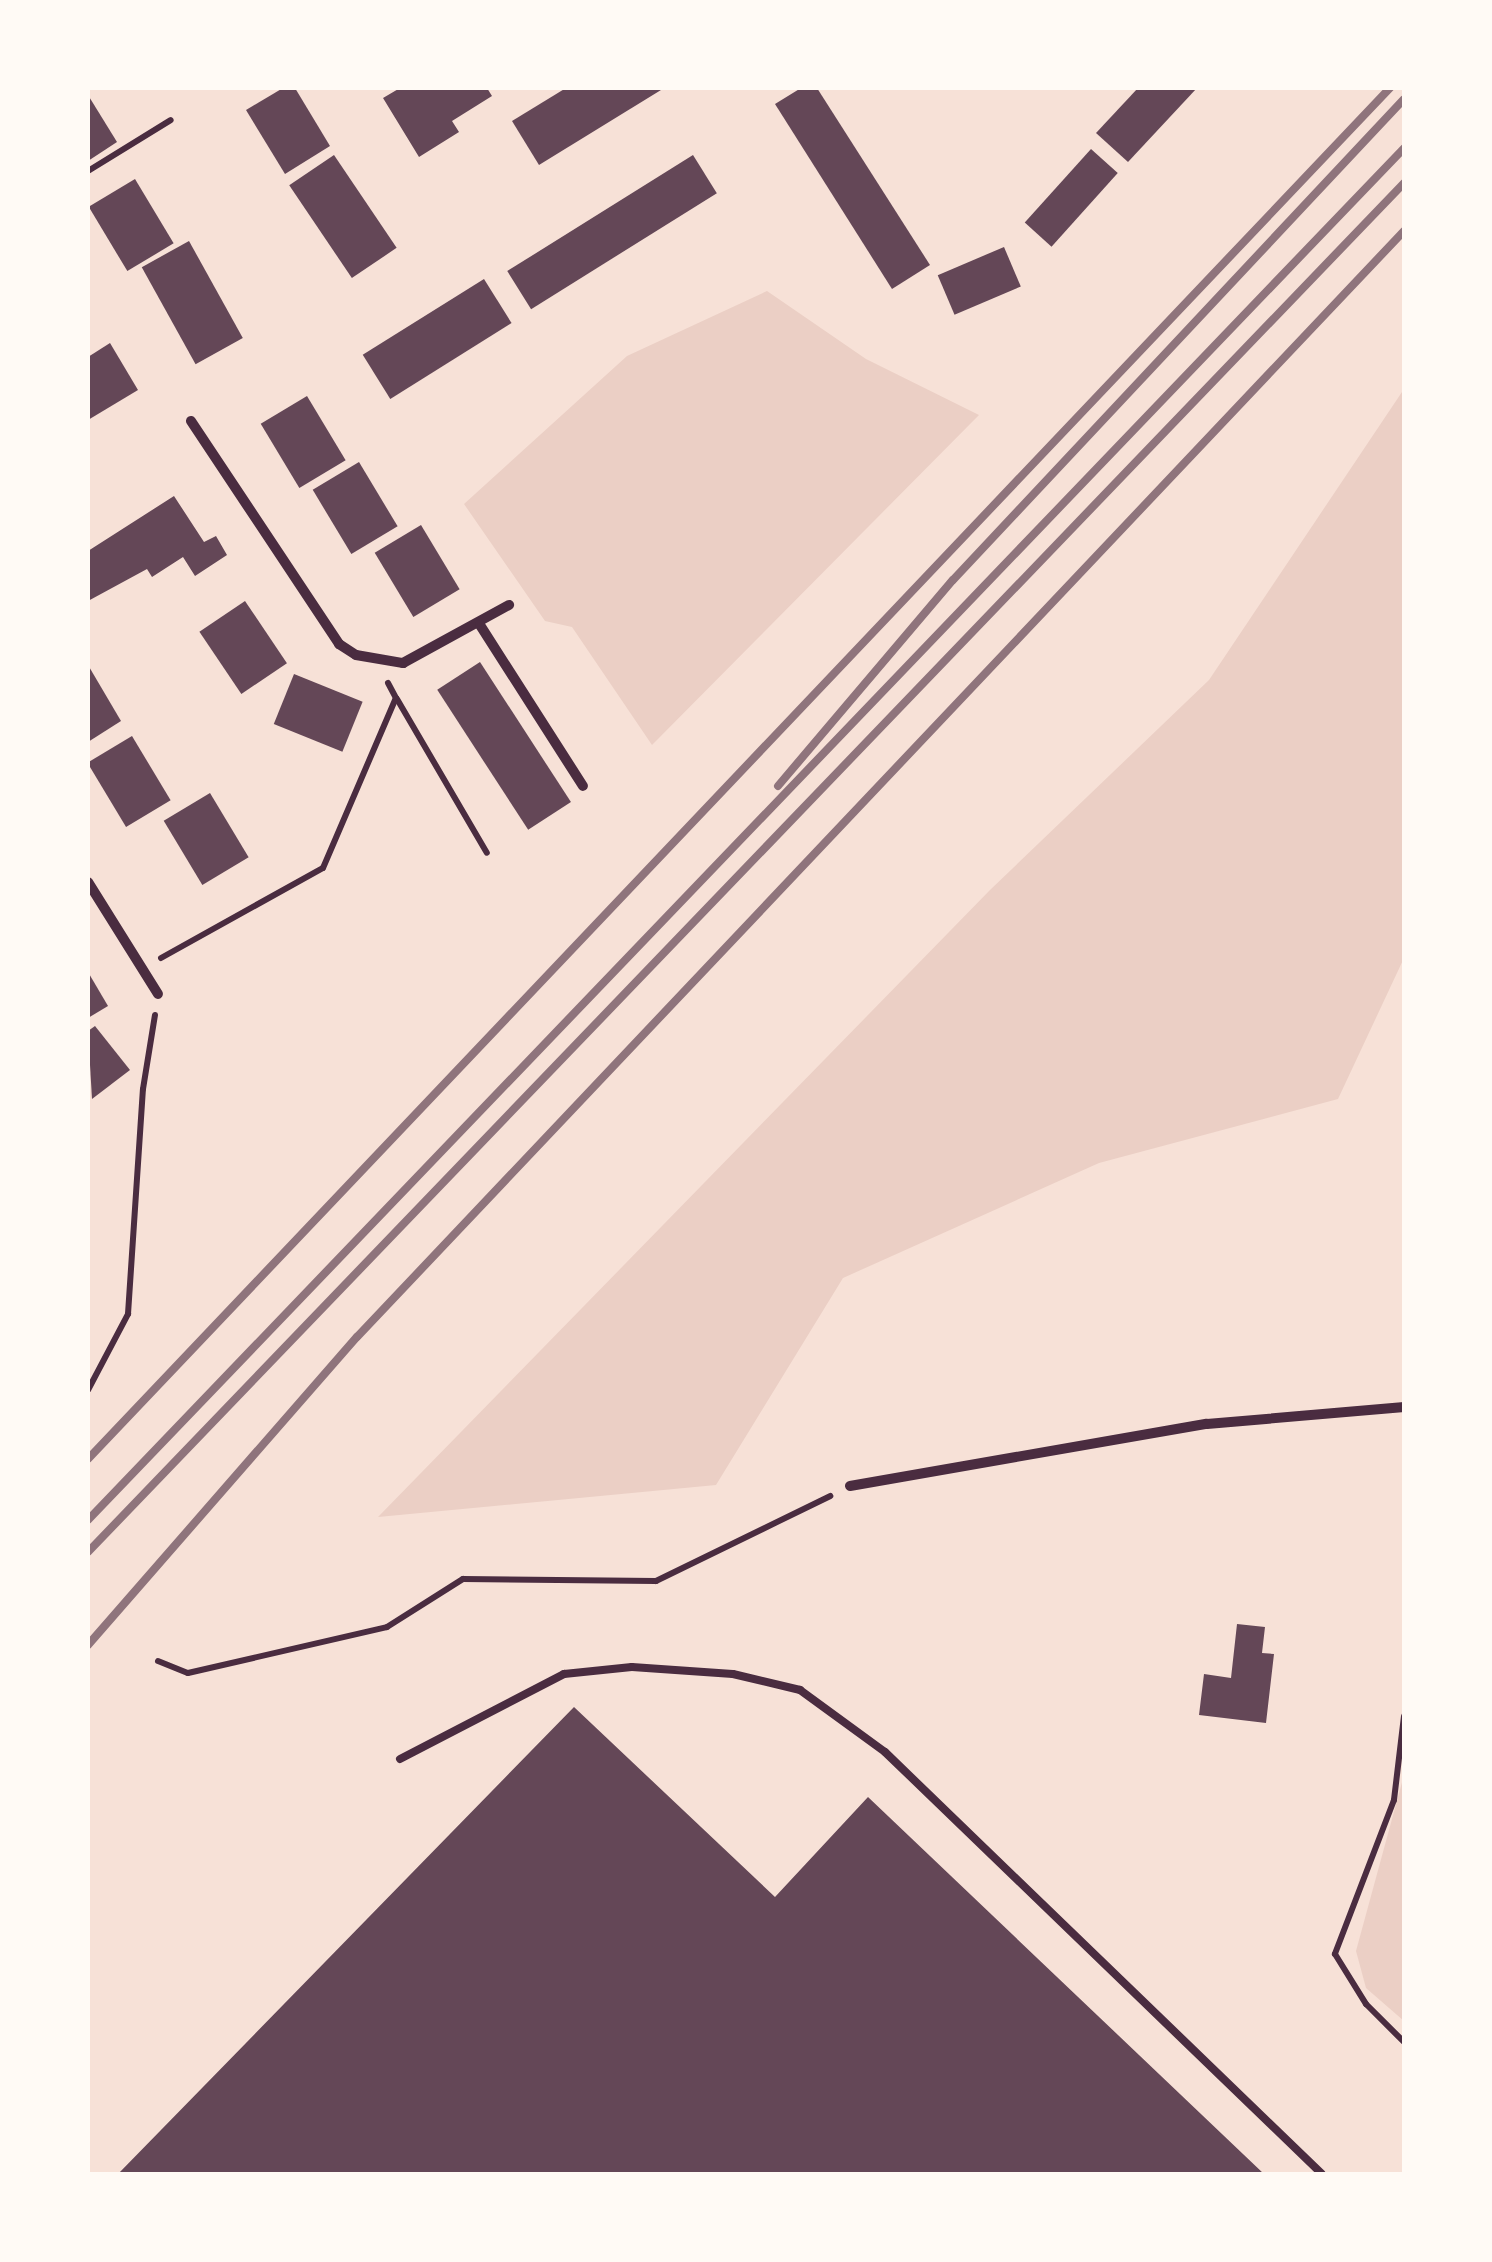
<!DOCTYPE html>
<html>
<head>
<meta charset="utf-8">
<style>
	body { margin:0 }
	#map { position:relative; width:1492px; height:2262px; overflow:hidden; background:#f7e1d7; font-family:Barlow,sans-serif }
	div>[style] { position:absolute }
	.green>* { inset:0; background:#ebcfc5 }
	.building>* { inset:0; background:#644757; transform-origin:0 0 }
	.path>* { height:6px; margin:-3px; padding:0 3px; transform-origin:3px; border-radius:3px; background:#4a2c40 }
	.service>* { height:8px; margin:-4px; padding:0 4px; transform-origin:4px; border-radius:4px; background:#4a2c40 }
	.minor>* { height:10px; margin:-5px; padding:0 5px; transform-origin:5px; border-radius:5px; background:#4a2c40 }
	.rail>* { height:8px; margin:-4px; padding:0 4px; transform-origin:4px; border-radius:4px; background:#8f747c }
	span { translate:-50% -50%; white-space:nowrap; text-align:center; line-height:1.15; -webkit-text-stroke:10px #fffaf5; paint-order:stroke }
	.frame { position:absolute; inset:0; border:90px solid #fffaf5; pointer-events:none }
</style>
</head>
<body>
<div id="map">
	<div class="green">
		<div style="clip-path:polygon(767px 291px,866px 359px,979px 415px,652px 745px,572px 627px,545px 621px,464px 504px,627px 356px)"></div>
		<div style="clip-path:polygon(1404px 389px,1404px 958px,1338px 1099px,1099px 1163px,843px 1278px,716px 1485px,378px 1517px,990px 890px,1209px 680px)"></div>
		<div style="clip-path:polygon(1404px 1775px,1404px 2021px,1366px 1988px,1356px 1951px)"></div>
	</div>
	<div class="building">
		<div style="clip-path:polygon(283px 88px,295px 88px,330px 146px,285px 174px,246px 110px)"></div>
		<div style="clip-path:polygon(400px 88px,487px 88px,492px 96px,452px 121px,459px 132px,419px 157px,383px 98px)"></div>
		<div style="clip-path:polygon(566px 88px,659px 88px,661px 90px,539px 165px,512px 121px)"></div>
		<div style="clip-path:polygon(801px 88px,817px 88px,930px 265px,892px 289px,775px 104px)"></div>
		<div style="clip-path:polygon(1138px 88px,1197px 88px,1128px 162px,1096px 133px)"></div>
		<div style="clip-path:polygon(88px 95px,117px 142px,88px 161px)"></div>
		<div style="left:1091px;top:149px;width:36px;height:99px;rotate:42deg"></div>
		<div style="left:334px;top:155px;width:112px;height:54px;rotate:56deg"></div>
		<div style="left:693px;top:155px;width:45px;height:219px;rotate:58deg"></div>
		<div style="left:135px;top:179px;width:75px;height:54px;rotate:59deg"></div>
		<div style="left:189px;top:241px;width:111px;height:54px;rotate:61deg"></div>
		<div style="left:1004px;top:247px;width:43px;height:72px;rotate:67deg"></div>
		<div style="left:484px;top:279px;width:52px;height:143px;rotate:58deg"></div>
		<div style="clip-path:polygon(110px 343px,138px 390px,88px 420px,88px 357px)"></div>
		<div style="left:307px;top:396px;width:75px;height:54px;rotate:59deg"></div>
		<div style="left:359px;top:462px;width:75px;height:54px;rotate:59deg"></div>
		<div style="clip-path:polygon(174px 496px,204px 542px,216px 536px,227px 555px,195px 576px,183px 557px,152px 577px,147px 569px,88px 601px,88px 551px)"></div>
		<div style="left:421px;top:525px;width:75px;height:54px;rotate:59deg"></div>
		<div style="left:245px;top:601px;width:75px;height:55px;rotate:56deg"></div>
		<div style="left:480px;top:662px;width:167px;height:51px;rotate:57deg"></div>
		<div style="clip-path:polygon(88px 665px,121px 721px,88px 742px)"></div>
		<div style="left:294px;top:674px;width:74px;height:54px;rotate:22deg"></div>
		<div style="left:132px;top:736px;width:75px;height:52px;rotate:59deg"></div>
		<div style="left:210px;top:793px;width:75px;height:54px;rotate:59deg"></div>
		<div style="clip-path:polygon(88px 972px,108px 1006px,88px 1018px)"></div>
		<div style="clip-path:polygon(95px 1026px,130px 1070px,92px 1099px,88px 1031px)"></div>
		<div style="clip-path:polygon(1237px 1624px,1265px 1627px,1262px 1653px,1274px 1654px,1266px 1723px,1199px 1715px,1204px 1674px,1231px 1678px)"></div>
		<div style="clip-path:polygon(574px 1707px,775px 1897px,868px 1797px,1264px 2174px,118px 2174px)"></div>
	</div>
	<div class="path">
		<div style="left:88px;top:171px;width:97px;rotate:-31.6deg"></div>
		<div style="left:397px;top:699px;width:178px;rotate:59.7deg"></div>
		<div style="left:161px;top:958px;width:185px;rotate:-29.1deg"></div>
		<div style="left:323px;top:868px;width:185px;rotate:-66.8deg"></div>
		<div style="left:396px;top:698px;width:17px;rotate:-118deg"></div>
		<div style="left:88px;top:1390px;width:86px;rotate:-62.2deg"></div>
		<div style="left:128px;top:1314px;width:225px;rotate:-86.2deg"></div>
		<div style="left:143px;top:1089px;width:75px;rotate:-80.8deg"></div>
		<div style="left:158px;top:1661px;width:32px;rotate:22deg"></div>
		<div style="left:188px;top:1673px;width:204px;rotate:-13deg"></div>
		<div style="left:387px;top:1627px;width:90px;rotate:-32.3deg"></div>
		<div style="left:463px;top:1579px;width:193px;rotate:0.6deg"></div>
		<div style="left:656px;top:1581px;width:194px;rotate:-26deg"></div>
		<div style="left:1404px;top:1716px;width:85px;rotate:96.8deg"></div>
		<div style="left:1394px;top:1800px;width:165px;rotate:111deg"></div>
		<div style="left:1335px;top:1954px;width:59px;rotate:58.2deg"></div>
		<div style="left:1366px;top:2004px;width:54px;rotate:45deg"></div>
	</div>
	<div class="service">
		<div style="left:400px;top:1759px;width:185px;rotate:-27.4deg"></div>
		<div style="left:564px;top:1674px;width:68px;rotate:-5.9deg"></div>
		<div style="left:632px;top:1667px;width:101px;rotate:4deg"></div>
		<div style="left:733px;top:1674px;width:69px;rotate:13.4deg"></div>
		<div style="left:800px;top:1690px;width:105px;rotate:36.1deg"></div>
		<div style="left:885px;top:1752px;width:607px;rotate:44deg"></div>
	</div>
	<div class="minor">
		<div style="left:191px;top:421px;width:268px;rotate:56.4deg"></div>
		<div style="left:339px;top:644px;width:20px;rotate:33deg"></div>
		<div style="left:356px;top:655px;width:48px;rotate:9.7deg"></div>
		<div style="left:403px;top:663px;width:121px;rotate:-28.7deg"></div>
		<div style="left:480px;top:625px;width:191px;rotate:57.4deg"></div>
		<div style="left:88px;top:882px;width:132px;rotate:58deg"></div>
		<div style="left:850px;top:1486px;width:362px;rotate:-9.9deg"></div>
		<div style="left:1207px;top:1424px;width:198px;rotate:-4.9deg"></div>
	</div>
	<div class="rail">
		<div style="left:778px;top:786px;width:270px;rotate:-49.7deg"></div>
		<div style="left:953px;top:580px;width:659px;rotate:-46.84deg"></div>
		<div style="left:88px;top:1459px;width:1891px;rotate:-46.48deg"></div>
		<div style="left:88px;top:1520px;width:1901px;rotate:-46.19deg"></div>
		<div style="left:88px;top:1552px;width:1899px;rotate:-46.13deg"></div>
		<div style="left:88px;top:1645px;width:409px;rotate:-48.9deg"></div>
		<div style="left:357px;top:1337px;width:1523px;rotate:-46.57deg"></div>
	</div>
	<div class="frame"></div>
</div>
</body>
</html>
